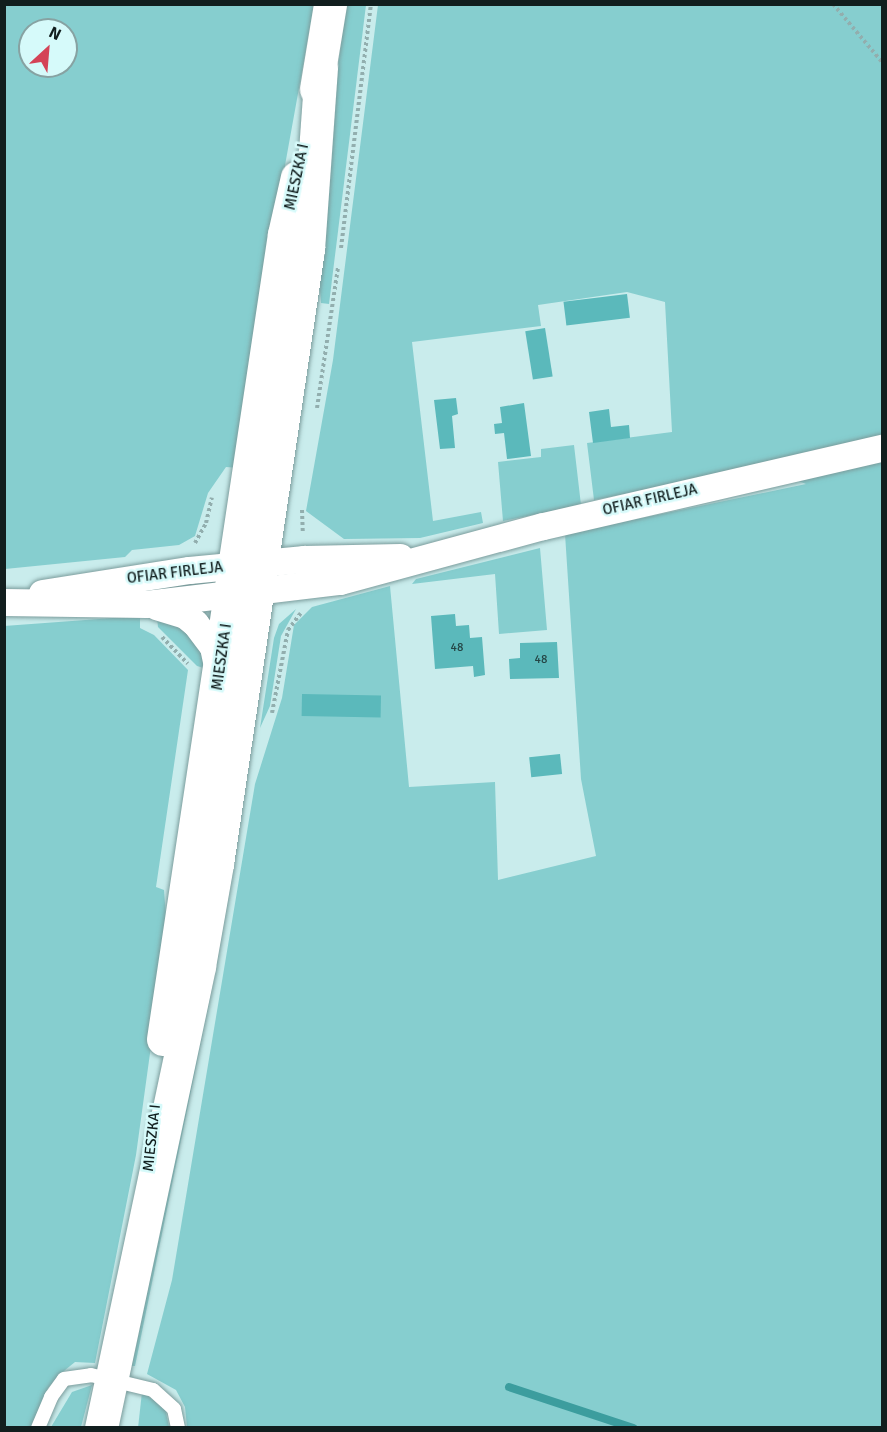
<!DOCTYPE html>
<html>
<head>
<meta charset="utf-8">
<style>
	body { margin:0 }
	#map { position:relative; width:887px; height:1432px; overflow:hidden; background:#c9ecec; font-family:Signika,sans-serif }
	div>[style] { position:absolute }
	.green>* { inset:0; background:#86cecf }
	.stream>* { height:8px; margin:-4px; padding:0 4px; transform-origin:4px; border-radius:4px; background:#3c9d9e }
	.building>* { inset:0; background:#5bb9bb; transform-origin:0 0 }
	.path>* { height:4px; margin-top:-2px; transform-origin:0; background:repeating-linear-gradient(90deg,#92aeae 0 3px,transparent 0 6px) }
	.roads { filter:drop-shadow(0 0 2px #7b9c9c) drop-shadow(0 0 2px #7b9c9c) }
	.lane>* { height:14px; margin:-7px; padding:0 7px; transform-origin:7px; border-radius:7px; background:#fff }
	.street>* { height:27px; margin:-13.5px; padding:0 13.5px; transform-origin:13.5px; border-radius:13.5px; background:#fff }
	.secondary>* { height:33px; margin:-16.5px; padding:0 16.5px; transform-origin:16.5px; border-radius:16.5px; background:#fff }
	span { translate:-50% -50%; white-space:nowrap; text-align:center; line-height:1.15; -webkit-text-stroke:5px #d6fafa; paint-order:stroke }
	.number-label { font-size:12px; color:#244545 }
	.number-label span { -webkit-text-stroke-width:0 }
	.street-label { font-size:15px; color:#111e1e }
	.frame { position:absolute; inset:0; border:6px solid #111e1e; pointer-events:none }
	.north { position:absolute; left:18px; top:18px; width:60px; height:60px; box-sizing:border-box; background:#d6fafa; border:2px solid #87a2a2; border-radius:50%; rotate:26deg; font-size:16px; font-weight:700; line-height:24px; text-align:center; color:#111e1e }
	.north::after { content:''; display:block; margin:auto; width:21px; height:27px; background:#d44357; clip-path:polygon(50% 0,100% 100%,50% 72%,0 100%) }
</style>
</head>
<body>
<div id="map">
	<div class="green">
		<div style="clip-path:polygon(evenodd,4px 5px,314px 5px,280px 193px,239px 468px,226px 467px,208px 493px,195px 536px,179px 545px,132px 550px,125px 557px,5px 569px,4px 5px,30px 30px,66px 30px,66px 66px,30px 66px,30px 30px)"></div>
		<div style="clip-path:polygon(346px 5px,366px 5px,329px 304px,321px 303px,316px 240px)"></div>
		<div style="clip-path:polygon(378px 5px,882px 5px,882px 1427px,187px 1427px,185px 1407px,176px 1390px,147px 1374px,172px 1280px,255px 784px,282px 698px,294px 625px,312px 607px,390px 586px,409px 787px,495px 782px,498px 880px,596px 856px,581px 779px,565px 534px,806px 484px,755px 464px,750px 469px,594px 500px,587px 443px,672px 432px,665px 302px,627px 292px,538px 305px,541px 326px,412px 342px,433px 521px,481px 512px,483px 523px,420px 538px,344px 539px,306px 511px,333px 360px)"></div>
		<div style="clip-path:polygon(574px 445px,581px 505px,503px 521px,498px 462px,541px 457px,541px 449px)"></div>
		<div style="clip-path:polygon(540px 548px,547px 630px,499px 634px,495px 574px,412px 584px,416px 579px)"></div>
		<div style="clip-path:polygon(296px 609px,281px 636px,270px 706px,260px 728px,274px 638px,279px 624px)"></div>
		<div style="clip-path:polygon(140px 616px,140px 628px,154px 635px,188px 670px,156px 887px,164px 890px,167px 930px,136px 1155px,95px 1363px,75px 1362px,59px 1375px,48px 1388px,32px 1428px,4px 1427px,4px 626px)"></div>
		<div style="clip-path:polygon(157px 617px,176px 623px,198px 642px,207px 669px,197px 666px,158px 627px)"></div>
		<div style="clip-path:polygon(256px 696px,213px 983px,135px 1366px,130px 1366px)"></div>
		<div style="clip-path:polygon(92px 1385px,81px 1427px,51px 1427px,72px 1392px)"></div>
		<div style="clip-path:polygon(142px 1392px,165px 1408px,169px 1427px,138px 1428px)"></div>
	</div>
	<div class="stream">
		<div style="left:509px;top:1387px;width:131px;rotate:18.3deg"></div>
	</div>
	<div class="building">
		<div style="left:627px;top:294px;width:24px;height:64px;rotate:83deg"></div>
		<div style="left:545px;top:328px;width:49px;height:20px;rotate:81deg"></div>
		<div style="clip-path:polygon(456px 398px,458px 414px,452px 416px,455px 448px,440px 449px,434px 400px)"></div>
		<div style="clip-path:polygon(524px 403px,531px 456px,507px 459px,504px 433px,495px 434px,494px 424px,502px 423px,500px 407px)"></div>
		<div style="clip-path:polygon(609px 409px,611px 427px,629px 425px,630px 438px,593px 443px,589px 412px)"></div>
		<div style="clip-path:polygon(455px 614px,456px 626px,469px 625px,470px 638px,482px 637px,485px 675px,474px 677px,473px 666px,435px 669px,431px 616px)"></div>
		<div style="clip-path:polygon(557px 642px,559px 678px,510px 679px,509px 659px,520px 658px,520px 643px)"></div>
		<div style="left:302px;top:694px;width:79px;height:22px;rotate:1deg"></div>
		<div style="left:560px;top:754px;width:20px;height:31px;rotate:84deg"></div>
	</div>
	<div class="path">
		<div style="left:833px;top:4px;width:76px;rotate:49.8deg"></div>
		<div style="left:341px;top:248px;width:246px;rotate:-83deg"></div>
		<div style="left:317px;top:408px;width:142px;rotate:-81.5deg"></div>
		<div style="left:302px;top:510px;width:23px;rotate:88deg"></div>
		<div style="left:195px;top:543px;width:23px;rotate:-61deg"></div>
		<div style="left:206px;top:523px;width:26px;rotate:-77deg"></div>
		<div style="left:162px;top:637px;width:37px;rotate:46deg"></div>
		<div style="left:272px;top:713px;width:85px;rotate:-79.1deg"></div>
		<div style="left:288px;top:630px;width:21px;rotate:-53deg"></div>
	</div>
	<div class="roads">
		<div class="lane">
			<div style="left:38px;top:1428px;width:34px;rotate:-67deg"></div>
			<div style="left:51px;top:1397px;width:22px;rotate:-54deg"></div>
			<div style="left:64px;top:1379px;width:27px;rotate:-8deg"></div>
			<div style="left:91px;top:1375px;width:64px;rotate:13.6deg"></div>
			<div style="left:153px;top:1390px;width:28px;rotate:42deg"></div>
			<div style="left:174px;top:1409px;width:19px;rotate:78deg"></div>
		</div>
		<div class="street">
			<div style="left:42px;top:593px;width:149px;rotate:-8.9deg"></div>
			<div style="left:189px;top:570px;width:116px;rotate:-5.5deg"></div>
			<div style="left:304px;top:559px;width:96px;rotate:-1.2deg"></div>
			<div style="left:4px;top:602px;width:142px;rotate:0.8deg"></div>
			<div style="left:146px;top:604px;width:195px;rotate:-6.8deg"></div>
			<div style="left:340px;top:581px;width:210px;rotate:-15.2deg"></div>
			<div style="left:543px;top:526px;width:348px;rotate:-13deg"></div>
			<div style="left:156px;top:606px;width:30px;rotate:17deg"></div>
			<div style="left:185px;top:615px;width:13px;rotate:39deg"></div>
			<div style="left:195px;top:623px;width:30px;rotate:53deg"></div>
			<div style="left:213px;top:647px;width:24px;rotate:78deg"></div>
		</div>
		<div class="secondary">
			<div style="left:316px;top:89px;width:86px;rotate:-80.6deg"></div>
			<div style="left:163px;top:1039px;width:814px;rotate:-81.45deg"></div>
			<div style="left:284px;top:234px;width:58px;rotate:-77.2deg"></div>
			<div style="left:101px;top:1428px;width:472px;rotate:-78deg"></div>
			<div style="left:199px;top:966px;width:104px;rotate:-80deg"></div>
			<div style="left:217px;top:864px;width:622px;rotate:-81.58deg"></div>
			<div style="left:308px;top:249px;width:182px;rotate:-85.9deg"></div>
		</div>
	</div>
	<div class="number-label">
		<span style="left:457px;top:648px">48</span>
		<span style="left:541px;top:660px">48</span>
	</div>
	<div class="street-label">
		<span style="left:297px;top:177px;rotate:-78deg">MIESZKA I</span>
		<span style="left:650px;top:500px;rotate:-13deg">OFIAR FIRLEJA</span>
		<span style="left:175px;top:573px;rotate:-7deg">OFIAR FIRLEJA</span>
		<span style="left:222px;top:657px;rotate:-82deg">MIESZKA I</span>
		<span style="left:152px;top:1138px;rotate:-84deg">MIESZKA I</span>
	</div>
	<div class="frame"></div>
	<div class="north">N</div>
</div>
</body>
</html>
